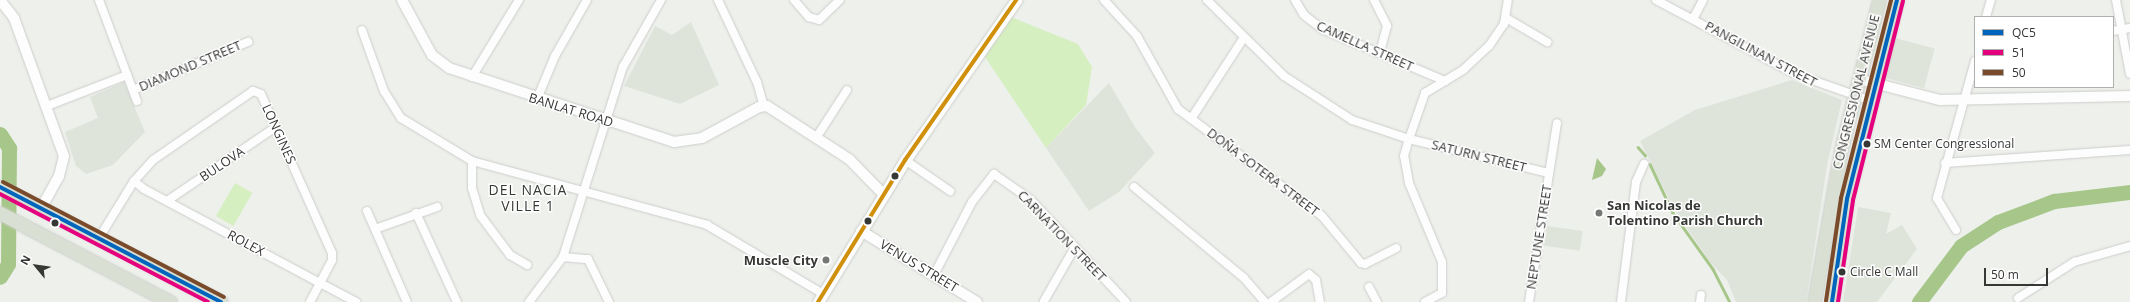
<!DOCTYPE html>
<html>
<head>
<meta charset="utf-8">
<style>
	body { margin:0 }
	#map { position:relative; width:2130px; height:302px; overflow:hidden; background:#eef0ec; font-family:"Open Sans",sans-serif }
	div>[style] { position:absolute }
	.built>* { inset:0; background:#dee4da; transform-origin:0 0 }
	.green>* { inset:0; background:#d6efc0; transform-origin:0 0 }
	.water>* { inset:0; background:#a6c789 }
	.stream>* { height:2.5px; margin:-1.25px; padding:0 1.25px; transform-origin:1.25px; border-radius:1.25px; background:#a6c789 }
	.river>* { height:15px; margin:-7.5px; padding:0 7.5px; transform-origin:7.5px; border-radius:7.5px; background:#a6c789 }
	.roads { filter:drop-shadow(0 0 1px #cccecb) drop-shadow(0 0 1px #cccecb) }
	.minor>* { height:8px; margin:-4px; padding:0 4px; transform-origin:4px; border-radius:4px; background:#fcfdfc }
	.tertiary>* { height:10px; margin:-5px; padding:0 5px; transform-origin:5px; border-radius:5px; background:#fcfdfc }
	.secondary>* { height:11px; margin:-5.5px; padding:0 5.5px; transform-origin:5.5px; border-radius:5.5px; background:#fcfdfc }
	.primary>* { height:13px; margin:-6.5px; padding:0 6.5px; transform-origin:6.5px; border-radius:6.5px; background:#dadfd3 }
	.bus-1>* { height:4px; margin:-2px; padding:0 2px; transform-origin:2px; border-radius:2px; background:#0065bd }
	.bus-2>* { height:4px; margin:-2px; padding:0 2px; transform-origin:2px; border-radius:2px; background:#e5007d }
	.bus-3>* { height:4px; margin:-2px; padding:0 2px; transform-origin:2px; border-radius:2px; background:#7a4b2a }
	.bus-4>* { height:4px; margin:-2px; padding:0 2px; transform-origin:2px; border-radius:2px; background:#d0900b }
	.dots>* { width:11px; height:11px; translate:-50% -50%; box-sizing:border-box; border:2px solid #fff; border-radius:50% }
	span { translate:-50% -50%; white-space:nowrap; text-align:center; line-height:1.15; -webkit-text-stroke:3px #fff; paint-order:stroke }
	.bus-label { font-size:12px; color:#363835 }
	.left { translate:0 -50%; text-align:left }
	.street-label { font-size:13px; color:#363835 }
	.poi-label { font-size:13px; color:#363835; font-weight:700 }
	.right { translate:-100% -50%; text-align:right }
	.neighbourhood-label { font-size:14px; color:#353933; letter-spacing:1px }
	.legend { position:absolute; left:1974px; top:16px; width:140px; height:72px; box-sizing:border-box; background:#fff; border:1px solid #afafae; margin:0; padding:5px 7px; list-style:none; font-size:12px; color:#363835 }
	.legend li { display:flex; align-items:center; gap:8px; height:20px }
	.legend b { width:20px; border:1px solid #afafae }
	.north { position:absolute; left:16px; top:246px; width:40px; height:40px; -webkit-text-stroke:3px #fff; paint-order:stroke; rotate:299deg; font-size:11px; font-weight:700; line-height:16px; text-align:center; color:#363835 }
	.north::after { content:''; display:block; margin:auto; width:14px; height:18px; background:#363835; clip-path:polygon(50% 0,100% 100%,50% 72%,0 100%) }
	.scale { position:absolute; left:1984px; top:268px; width:64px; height:18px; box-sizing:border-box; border:2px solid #363835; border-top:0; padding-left:5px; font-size:12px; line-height:14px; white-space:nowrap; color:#363835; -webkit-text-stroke:3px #fff; paint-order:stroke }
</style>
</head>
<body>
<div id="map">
	<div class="built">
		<div style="clip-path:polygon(691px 22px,719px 85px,680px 104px,624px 86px,655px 26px,672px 35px)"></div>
		<div style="left:1895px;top:38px;width:41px;height:41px;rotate:15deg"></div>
		<div style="clip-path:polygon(1792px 80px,1842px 100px,1828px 160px,1806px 302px,1736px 302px,1727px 280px,1710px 262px,1675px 211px,1640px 141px,1695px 110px)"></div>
		<div style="clip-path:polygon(124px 82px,145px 132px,113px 165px,86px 174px,76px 166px,65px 132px,98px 118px,90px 97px)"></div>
		<div style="clip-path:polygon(1109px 83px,1135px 127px,1155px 153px,1119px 192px,1089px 211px,1046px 148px)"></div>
		<div style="clip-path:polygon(1858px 207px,1891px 213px,1886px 234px,1902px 225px,1917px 249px,1877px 302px,1843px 302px)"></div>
		<div style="left:1547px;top:226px;width:36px;height:20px;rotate:8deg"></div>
	</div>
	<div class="green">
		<div style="clip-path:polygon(1011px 17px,1078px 44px,1092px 67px,1086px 105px,1046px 148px,985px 57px)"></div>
		<div style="left:235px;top:183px;width:20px;height:38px;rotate:30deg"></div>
	</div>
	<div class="water">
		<div style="clip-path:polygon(1597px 158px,1606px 169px,1602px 176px,1592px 180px)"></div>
	</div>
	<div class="stream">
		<div style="left:1638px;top:147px;width:11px;rotate:49deg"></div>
		<div style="left:1650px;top:164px;width:54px;rotate:64.9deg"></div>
		<div style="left:1673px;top:213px;width:69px;rotate:54.5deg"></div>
		<div style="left:1713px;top:269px;width:37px;rotate:63deg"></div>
	</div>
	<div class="river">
		<div style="left:0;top:134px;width:17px;rotate:57deg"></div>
		<div style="left:9px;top:148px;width:116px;rotate:90.5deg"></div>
		<div style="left:8px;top:264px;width:15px;rotate:122deg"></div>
		<div style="left:1919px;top:302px;width:70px;rotate:-53.1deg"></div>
		<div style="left:1961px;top:246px;width:44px;rotate:-33deg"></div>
		<div style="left:1998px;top:222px;width:60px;rotate:-20.6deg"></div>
		<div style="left:2054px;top:201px;width:77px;rotate:-6.8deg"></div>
	</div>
	<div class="roads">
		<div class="minor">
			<div style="left:99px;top:0;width:108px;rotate:69.4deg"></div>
			<div style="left:718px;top:0;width:91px;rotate:64.6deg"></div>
			<div style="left:757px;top:82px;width:25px;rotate:74deg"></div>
			<div style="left:794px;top:0;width:23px;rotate:49deg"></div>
			<div style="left:809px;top:17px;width:10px;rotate:17deg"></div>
			<div style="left:819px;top:20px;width:29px;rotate:-44deg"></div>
			<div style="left:1104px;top:0;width:49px;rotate:47.5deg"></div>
			<div style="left:1137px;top:36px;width:84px;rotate:60.7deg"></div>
			<div style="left:1178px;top:109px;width:179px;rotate:36.6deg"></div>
			<div style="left:1322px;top:216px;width:61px;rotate:50.3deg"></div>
			<div style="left:1361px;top:263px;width:4px;rotate:14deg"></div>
			<div style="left:1365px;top:264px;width:35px;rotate:-27deg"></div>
			<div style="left:1207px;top:0;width:108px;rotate:44.6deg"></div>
			<div style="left:1284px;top:76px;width:81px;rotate:32.9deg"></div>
			<div style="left:1352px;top:120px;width:60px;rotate:18.4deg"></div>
			<div style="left:1409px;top:139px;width:143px;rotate:13.7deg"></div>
			<div style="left:1295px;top:0;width:17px;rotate:59deg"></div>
			<div style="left:1304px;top:15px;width:23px;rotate:38deg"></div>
			<div style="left:1322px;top:29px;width:134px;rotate:22.9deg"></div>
			<div style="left:1374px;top:0;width:29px;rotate:63deg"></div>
			<div style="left:1387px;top:26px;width:28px;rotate:105deg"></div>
			<div style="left:1656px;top:0;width:157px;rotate:28deg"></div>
			<div style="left:1795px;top:74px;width:78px;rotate:19.4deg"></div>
			<div style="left:2116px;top:0;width:75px;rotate:79.3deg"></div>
			<div style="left:1986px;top:17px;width:18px;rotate:-74deg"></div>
			<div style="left:1506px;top:18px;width:48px;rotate:30.3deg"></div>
			<div style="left:1693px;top:19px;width:21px;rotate:-62deg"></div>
			<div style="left:362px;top:30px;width:65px;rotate:70.2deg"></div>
			<div style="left:384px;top:91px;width:32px;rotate:58deg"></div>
			<div style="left:401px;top:118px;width:83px;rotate:31.2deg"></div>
			<div style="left:472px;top:161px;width:244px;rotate:15.2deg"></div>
			<div style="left:707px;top:225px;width:135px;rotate:30.7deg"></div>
			<div style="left:2113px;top:31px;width:17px;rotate:-10deg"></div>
			<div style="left:472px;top:77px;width:90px;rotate:-58.6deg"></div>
			<div style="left:133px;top:90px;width:125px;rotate:-22.7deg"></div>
			<div style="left:537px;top:99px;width:47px;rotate:-67.3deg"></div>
			<div style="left:555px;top:56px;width:64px;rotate:-60.3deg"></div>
			<div style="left:47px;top:106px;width:86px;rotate:-21.2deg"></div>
			<div style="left:1191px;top:119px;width:95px;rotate:-57deg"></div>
			<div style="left:816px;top:138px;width:57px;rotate:-57.1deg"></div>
			<div style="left:905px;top:160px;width:55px;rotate:34.6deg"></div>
			<div style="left:472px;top:161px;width:27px;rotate:90deg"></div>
			<div style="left:472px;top:188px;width:28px;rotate:73deg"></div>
			<div style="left:480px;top:215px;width:50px;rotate:53.1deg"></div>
			<div style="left:510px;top:255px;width:20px;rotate:30deg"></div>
			<div style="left:1945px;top:163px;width:185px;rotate:-4deg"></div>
			<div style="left:1134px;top:187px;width:143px;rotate:39.6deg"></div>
			<div style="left:1244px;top:278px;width:32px;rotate:49deg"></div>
			<div style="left:167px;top:201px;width:132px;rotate:-34.2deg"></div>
			<div style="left:367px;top:211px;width:99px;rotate:66.3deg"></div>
			<div style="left:416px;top:213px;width:98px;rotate:65.3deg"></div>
			<div style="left:375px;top:229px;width:66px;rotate:-19.5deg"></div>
			<div style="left:1956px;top:230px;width:37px;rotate:-121deg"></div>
			<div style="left:1937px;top:198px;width:142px;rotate:-74.5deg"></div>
			<div style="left:99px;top:238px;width:67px;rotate:-58.4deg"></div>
			<div style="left:563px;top:257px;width:25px;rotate:5deg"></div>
			<div style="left:588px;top:259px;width:48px;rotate:64deg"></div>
			<div style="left:935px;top:273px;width:80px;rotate:-62.5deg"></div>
			<div style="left:972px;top:202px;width:36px;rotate:-52deg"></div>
			<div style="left:994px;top:174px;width:45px;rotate:35.1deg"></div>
			<div style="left:1031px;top:200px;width:139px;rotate:47deg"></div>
			<div style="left:1369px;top:287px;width:17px;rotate:62deg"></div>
			<div style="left:2018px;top:298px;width:67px;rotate:-32.7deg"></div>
			<div style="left:2074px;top:262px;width:58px;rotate:-15.9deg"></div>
			<div style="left:1044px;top:301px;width:62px;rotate:-60.1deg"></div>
			<div style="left:310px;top:302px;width:21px;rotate:-62deg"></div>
			<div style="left:320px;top:283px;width:17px;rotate:-62deg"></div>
			<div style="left:328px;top:268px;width:9px;rotate:-63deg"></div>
			<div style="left:332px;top:260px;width:7px;rotate:-90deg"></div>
			<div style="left:332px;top:253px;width:174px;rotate:-114.1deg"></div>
			<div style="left:261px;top:94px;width:9px;rotate:-159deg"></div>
			<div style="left:253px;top:91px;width:121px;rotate:145.4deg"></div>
			<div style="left:153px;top:160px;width:28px;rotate:132deg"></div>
			<div style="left:134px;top:181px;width:13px;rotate:39deg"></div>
			<div style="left:144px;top:189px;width:200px;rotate:28.1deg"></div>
			<div style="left:320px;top:283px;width:41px;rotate:27.8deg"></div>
			<div style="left:529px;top:302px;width:56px;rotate:-52.9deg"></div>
			<div style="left:563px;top:257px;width:199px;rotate:-72.5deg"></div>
			<div style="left:623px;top:67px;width:77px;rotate:-60.4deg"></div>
			<div style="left:1271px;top:302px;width:47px;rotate:-36.4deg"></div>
			<div style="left:1309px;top:274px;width:9px;rotate:41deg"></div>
			<div style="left:1316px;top:280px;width:22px;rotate:80deg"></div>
			<div style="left:1425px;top:302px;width:19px;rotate:-28deg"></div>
			<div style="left:1442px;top:293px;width:31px;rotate:-90deg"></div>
			<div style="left:1442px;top:262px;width:86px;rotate:-112.7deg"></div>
			<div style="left:1409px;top:183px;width:27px;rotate:-100deg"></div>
			<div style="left:1404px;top:156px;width:18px;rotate:-74deg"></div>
			<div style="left:1409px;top:139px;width:49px;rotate:-70.8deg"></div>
			<div style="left:1425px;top:93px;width:44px;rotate:-31.2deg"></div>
			<div style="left:1463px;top:70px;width:35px;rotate:-43deg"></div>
			<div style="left:1489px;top:46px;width:27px;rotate:-56deg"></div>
			<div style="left:1504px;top:24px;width:24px;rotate:-81deg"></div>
			<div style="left:1529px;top:302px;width:181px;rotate:-81.1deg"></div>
			<div style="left:1621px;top:302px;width:121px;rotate:-82.9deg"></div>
			<div style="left:1636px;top:182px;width:20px;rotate:-66deg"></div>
			<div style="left:1700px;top:302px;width:7px;rotate:-82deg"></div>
		</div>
		<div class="tertiary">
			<div style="left:0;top:0;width:23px;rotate:52deg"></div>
			<div style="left:14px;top:18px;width:147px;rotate:70.1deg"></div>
			<div style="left:64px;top:156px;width:21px;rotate:104deg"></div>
			<div style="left:59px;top:176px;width:38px;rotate:119deg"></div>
			<div style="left:402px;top:0;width:63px;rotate:61.4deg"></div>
			<div style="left:432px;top:55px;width:21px;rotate:37deg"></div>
			<div style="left:449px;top:68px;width:237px;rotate:18.2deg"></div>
			<div style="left:674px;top:142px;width:28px;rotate:-8deg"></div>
			<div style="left:702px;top:138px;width:65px;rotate:-28.5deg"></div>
			<div style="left:759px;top:107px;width:8px;rotate:-7deg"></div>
			<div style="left:767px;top:106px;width:98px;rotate:32.9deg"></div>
			<div style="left:849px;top:159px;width:50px;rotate:45.8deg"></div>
			<div style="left:1858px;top:79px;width:85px;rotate:14.4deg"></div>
			<div style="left:1940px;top:100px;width:190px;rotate:-1.2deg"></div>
			<div style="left:861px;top:231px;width:136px;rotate:31.5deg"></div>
		</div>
		<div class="secondary">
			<div style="left:818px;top:302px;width:167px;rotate:-58.5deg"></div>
			<div style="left:905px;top:160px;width:195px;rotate:-55.2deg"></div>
		</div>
		<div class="primary">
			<div style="left:0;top:187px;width:249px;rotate:27.5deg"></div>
			<div style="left:0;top:213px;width:192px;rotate:27.6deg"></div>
			<div style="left:1814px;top:302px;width:154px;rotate:-79.9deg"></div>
			<div style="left:1841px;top:150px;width:155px;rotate:-75.8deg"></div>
			<div style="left:1832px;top:302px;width:104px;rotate:-81.7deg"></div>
			<div style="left:1847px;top:199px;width:205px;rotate:-75.9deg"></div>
		</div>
	</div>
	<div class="bus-1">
		<div style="left:0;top:187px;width:249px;rotate:27.5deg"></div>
		<div style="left:1832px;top:302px;width:104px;rotate:-81.7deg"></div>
		<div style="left:1847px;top:199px;width:205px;rotate:-75.9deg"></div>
	</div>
	<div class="bus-2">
		<div style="left:0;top:194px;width:234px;rotate:27.4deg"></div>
		<div style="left:1838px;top:302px;width:103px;rotate:-81.6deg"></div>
		<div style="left:1853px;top:200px;width:205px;rotate:-75.9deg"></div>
	</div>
	<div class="bus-3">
		<div style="left:3px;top:182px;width:249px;rotate:27.5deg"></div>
		<div style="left:1826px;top:301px;width:104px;rotate:-81.7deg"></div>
		<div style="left:1841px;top:198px;width:204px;rotate:-75.8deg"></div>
	</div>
	<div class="bus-4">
		<div style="left:818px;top:302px;width:167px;rotate:-58.5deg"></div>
		<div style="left:905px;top:160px;width:195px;rotate:-55.2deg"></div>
	</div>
	<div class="dots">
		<div style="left:1867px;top:144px;background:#363835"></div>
		<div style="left:895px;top:176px;background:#363835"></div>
		<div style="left:1599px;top:213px;background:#767875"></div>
		<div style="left:868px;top:221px;background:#363835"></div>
		<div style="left:55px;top:223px;background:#363835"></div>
		<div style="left:826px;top:260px;background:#767875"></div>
		<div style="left:1842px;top:272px;background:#363835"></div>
	</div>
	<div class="bus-label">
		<span class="left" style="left:1874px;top:144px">SM Center Congressional</span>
		<span class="left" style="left:1850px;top:272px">Circle C Mall</span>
	</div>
	<div class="street-label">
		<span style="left:1365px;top:46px;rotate:24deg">CAMELLA STREET</span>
		<span style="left:1761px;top:54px;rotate:28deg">PANGILINAN STREET</span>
		<span style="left:190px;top:66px;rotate:-23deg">DIAMOND STREET</span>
		<span style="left:1856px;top:92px;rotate:-76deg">CONGRESSIONAL AVENUE</span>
		<span style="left:571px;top:110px;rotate:17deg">BANLAT ROAD</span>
		<span style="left:279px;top:134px;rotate:66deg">LONGINES</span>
		<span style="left:1479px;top:156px;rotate:14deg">SATURN STREET</span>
		<span style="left:222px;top:164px;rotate:-34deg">BULOVA</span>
		<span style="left:1263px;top:172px;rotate:37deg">DOÑA SOTERA STREET</span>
		<span style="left:1062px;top:236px;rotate:46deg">CARNATION STREET</span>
		<span style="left:1539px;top:237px;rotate:-81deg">NEPTUNE STREET</span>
		<span style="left:246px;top:243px;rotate:28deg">ROLEX</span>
		<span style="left:919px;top:266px;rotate:31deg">VENUS STREET</span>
	</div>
	<div class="poi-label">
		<span class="left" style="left:1607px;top:213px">San Nicolas de<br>Tolentino Parish Church</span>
		<span class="right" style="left:818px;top:260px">Muscle City</span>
	</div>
	<div class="neighbourhood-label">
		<span style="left:528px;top:198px">DEL NACIA<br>VILLE 1</span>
	</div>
	<ul class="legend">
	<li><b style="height:5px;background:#0065bd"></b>QC5</li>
	<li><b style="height:5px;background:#e5007d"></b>51</li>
	<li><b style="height:5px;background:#7a4b2a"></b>50</li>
	</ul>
	<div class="north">N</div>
	<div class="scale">50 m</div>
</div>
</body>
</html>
